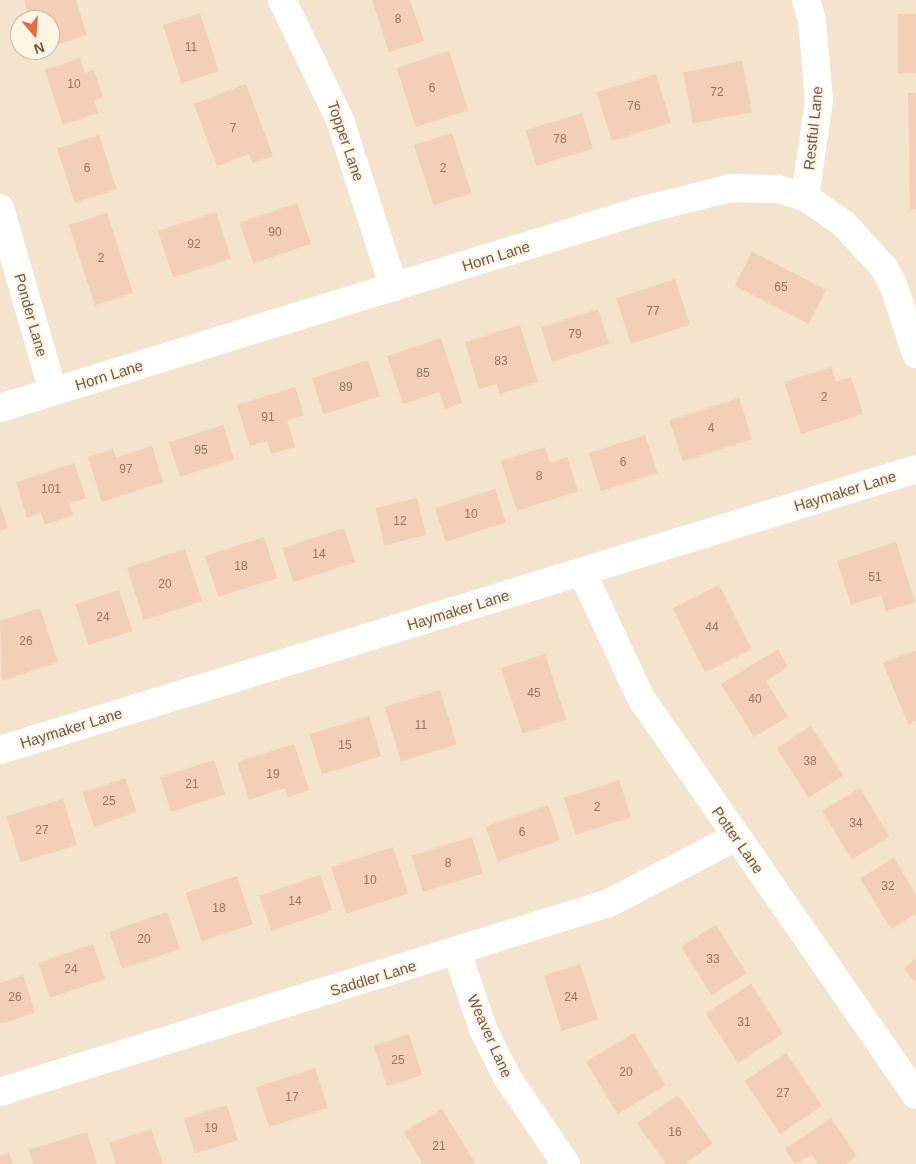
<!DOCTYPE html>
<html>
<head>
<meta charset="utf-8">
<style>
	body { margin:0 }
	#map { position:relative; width:916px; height:1164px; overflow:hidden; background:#fcf1df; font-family:Arial,sans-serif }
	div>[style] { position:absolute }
	.residential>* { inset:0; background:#f4e3cd }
	.building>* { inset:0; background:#f2cfb6; transform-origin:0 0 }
	.minor>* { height:28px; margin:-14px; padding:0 14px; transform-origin:14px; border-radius:14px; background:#fff }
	span { translate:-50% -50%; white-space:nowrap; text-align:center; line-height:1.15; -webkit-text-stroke:4.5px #fff5e5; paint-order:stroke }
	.number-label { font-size:12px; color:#927563 }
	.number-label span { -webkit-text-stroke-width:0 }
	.street-label { font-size:15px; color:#725747 }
	.north { position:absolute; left:10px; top:10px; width:50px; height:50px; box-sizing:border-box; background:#fff5e5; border:1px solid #c7b6a6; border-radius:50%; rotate:162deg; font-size:14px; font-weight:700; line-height:20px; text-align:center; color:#725747 }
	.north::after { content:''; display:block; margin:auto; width:18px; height:22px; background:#e86a42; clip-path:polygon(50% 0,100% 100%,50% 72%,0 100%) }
</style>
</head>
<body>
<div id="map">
	<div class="residential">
		<div style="clip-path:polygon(evenodd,0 0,916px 0,916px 1164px,0 1164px,0 0,20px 20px,50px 20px,50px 50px,20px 50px,20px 20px)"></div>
	</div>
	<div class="building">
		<div style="clip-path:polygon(24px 0,76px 0,87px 35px,50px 47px,50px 20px,30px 20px)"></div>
		<div style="clip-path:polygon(372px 0,410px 0,424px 41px,389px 52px)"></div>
		<div style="left:200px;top:13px;width:61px;height:39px;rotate:72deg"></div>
		<div style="left:898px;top:14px;width:18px;height:59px"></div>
		<div style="left:449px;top:51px;width:62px;height:55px;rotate:72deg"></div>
		<div style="clip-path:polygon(80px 58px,85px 73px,94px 70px,103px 97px,94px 100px,98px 113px,63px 125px,45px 70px)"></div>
		<div style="left:742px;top:61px;width:52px;height:60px;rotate:79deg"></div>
		<div style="left:656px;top:74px;width:51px;height:62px;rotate:73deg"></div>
		<div style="clip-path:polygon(246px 84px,273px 156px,252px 163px,249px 154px,217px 166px,194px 104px)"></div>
		<div style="clip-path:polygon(908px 93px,916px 93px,916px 209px,910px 210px)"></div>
		<div style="left:582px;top:113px;width:37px;height:59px;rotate:73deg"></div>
		<div style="left:452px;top:133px;width:63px;height:40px;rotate:72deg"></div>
		<div style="left:99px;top:135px;width:57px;height:44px;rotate:72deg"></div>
		<div style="left:297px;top:203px;width:43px;height:61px;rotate:71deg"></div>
		<div style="left:216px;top:212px;width:49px;height:61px;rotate:72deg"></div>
		<div style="left:107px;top:213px;width:84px;height:40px;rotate:72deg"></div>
		<div style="left:752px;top:252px;width:83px;height:38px;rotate:27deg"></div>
		<div style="left:675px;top:279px;width:48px;height:62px;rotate:72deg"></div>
		<div style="left:598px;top:309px;width:36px;height:60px;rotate:72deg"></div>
		<div style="clip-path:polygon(520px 325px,538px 382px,500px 394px,497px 384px,479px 389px,465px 342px)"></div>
		<div style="clip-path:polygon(441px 338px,462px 403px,445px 409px,439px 392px,403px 404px,387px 356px)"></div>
		<div style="left:368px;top:360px;width:38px;height:59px;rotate:72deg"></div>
		<div style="clip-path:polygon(831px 367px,836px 382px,851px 377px,863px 414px,801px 434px,784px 382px)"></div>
		<div style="clip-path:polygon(295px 387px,304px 415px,287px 421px,295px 447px,271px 454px,267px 441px,250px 446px,237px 405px)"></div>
		<div style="left:739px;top:398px;width:43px;height:73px;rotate:72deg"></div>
		<div style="left:223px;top:425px;width:36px;height:57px;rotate:72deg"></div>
		<div style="left:645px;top:435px;width:40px;height:59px;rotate:72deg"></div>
		<div style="clip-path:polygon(152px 446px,163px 482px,102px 502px,88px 457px,113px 449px,116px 458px)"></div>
		<div style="clip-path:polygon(545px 447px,550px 463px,567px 457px,578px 491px,517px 511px,501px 461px)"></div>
		<div style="clip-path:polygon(74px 463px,86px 498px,69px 503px,73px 515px,45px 525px,41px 513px,27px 518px,16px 482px)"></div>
		<div style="left:495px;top:489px;width:35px;height:63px;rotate:72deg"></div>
		<div style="left:417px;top:498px;width:38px;height:43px;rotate:76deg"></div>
		<div style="clip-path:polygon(0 504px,8px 528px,0 531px)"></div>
		<div style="left:344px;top:528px;width:36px;height:65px;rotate:72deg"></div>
		<div style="left:264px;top:537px;width:43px;height:62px;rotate:72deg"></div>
		<div style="clip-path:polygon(896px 542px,915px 602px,886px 611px,881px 595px,851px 605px,837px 561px)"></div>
		<div style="left:185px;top:549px;width:55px;height:61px;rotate:72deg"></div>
		<div style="left:719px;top:585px;width:72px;height:52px;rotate:63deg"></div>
		<div style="left:119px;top:590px;width:43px;height:46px;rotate:72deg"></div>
		<div style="clip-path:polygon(40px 608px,58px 662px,2px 681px,0 621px)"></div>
		<div style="clip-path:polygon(778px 649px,788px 667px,766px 681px,788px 717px,754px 737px,721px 684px)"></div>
		<div style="clip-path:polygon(916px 650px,916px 721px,908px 724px,883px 663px)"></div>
		<div style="left:545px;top:654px;width:69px;height:46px;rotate:72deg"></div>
		<div style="left:440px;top:690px;width:57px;height:58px;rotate:73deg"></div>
		<div style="left:369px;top:716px;width:42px;height:62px;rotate:73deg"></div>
		<div style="left:811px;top:726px;width:59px;height:41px;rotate:57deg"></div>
		<div style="clip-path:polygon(294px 744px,309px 790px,288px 797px,285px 788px,249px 800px,237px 762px)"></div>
		<div style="left:214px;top:760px;width:36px;height:57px;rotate:72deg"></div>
		<div style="left:125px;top:778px;width:36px;height:45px;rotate:71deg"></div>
		<div style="left:619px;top:780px;width:39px;height:58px;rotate:72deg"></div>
		<div style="left:860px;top:788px;width:57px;height:44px;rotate:59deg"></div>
		<div style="left:63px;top:799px;width:48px;height:59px;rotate:73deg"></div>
		<div style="left:548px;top:805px;width:37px;height:66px;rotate:71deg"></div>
		<div style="left:472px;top:837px;width:38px;height:63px;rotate:73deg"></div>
		<div style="left:393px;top:847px;width:49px;height:65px;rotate:72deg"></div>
		<div style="clip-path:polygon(894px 858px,916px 895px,916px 914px,891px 929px,860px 878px)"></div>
		<div style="left:320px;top:875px;width:37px;height:64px;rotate:71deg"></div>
		<div style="left:237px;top:876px;width:51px;height:54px;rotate:72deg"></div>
		<div style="left:167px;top:912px;width:39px;height:61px;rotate:71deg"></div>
		<div style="left:716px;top:925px;width:57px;height:41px;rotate:58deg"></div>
		<div style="left:93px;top:944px;width:37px;height:58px;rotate:71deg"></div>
		<div style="clip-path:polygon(916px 958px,916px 983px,904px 968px)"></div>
		<div style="left:580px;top:964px;width:58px;height:38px;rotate:72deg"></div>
		<div style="clip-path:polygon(23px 975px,35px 1013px,0 1024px,0 983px)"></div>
		<div style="left:751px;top:984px;width:59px;height:54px;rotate:57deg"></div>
		<div style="left:634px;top:1033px;width:61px;height:56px;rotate:59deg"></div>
		<div style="left:409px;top:1034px;width:43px;height:37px;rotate:72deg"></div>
		<div style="left:786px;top:1053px;width:64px;height:50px;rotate:56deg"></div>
		<div style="left:315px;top:1068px;width:42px;height:62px;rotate:72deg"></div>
		<div style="clip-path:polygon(678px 1095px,713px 1144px,684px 1164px,666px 1164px,637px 1123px)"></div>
		<div style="left:227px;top:1105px;width:37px;height:45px;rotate:73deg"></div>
		<div style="clip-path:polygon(442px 1109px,475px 1163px,474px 1164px,423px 1164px,404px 1132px)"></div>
		<div style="clip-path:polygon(831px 1118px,857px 1156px,845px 1164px,818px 1164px,812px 1155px,795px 1164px,785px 1149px)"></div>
		<div style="clip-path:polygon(151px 1129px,163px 1164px,116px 1164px,109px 1143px)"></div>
		<div style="clip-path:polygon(87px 1132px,97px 1164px,33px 1164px,29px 1150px)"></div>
		<div style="clip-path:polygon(9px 1153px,13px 1164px,0 1164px,0 1156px)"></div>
	</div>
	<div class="minor">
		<div style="left:282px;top:0;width:133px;rotate:64.2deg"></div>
		<div style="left:340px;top:120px;width:176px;rotate:72.2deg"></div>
		<div style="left:805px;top:197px;width:98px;rotate:-81.8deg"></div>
		<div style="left:819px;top:100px;width:80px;rotate:-95deg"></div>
		<div style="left:812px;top:20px;width:21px;rotate:-107deg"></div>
		<div style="left:0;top:208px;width:191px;rotate:73.9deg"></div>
		<div style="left:0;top:408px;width:673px;rotate:-17.12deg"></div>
		<div style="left:643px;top:210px;width:91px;rotate:-14deg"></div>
		<div style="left:731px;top:188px;width:47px;rotate:1.2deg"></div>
		<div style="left:778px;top:189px;width:28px;rotate:17deg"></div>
		<div style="left:805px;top:197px;width:47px;rotate:34.7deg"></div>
		<div style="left:844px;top:224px;width:59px;rotate:47.7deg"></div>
		<div style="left:884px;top:268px;width:18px;rotate:61deg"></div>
		<div style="left:893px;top:284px;width:74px;rotate:71.8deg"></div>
		<div style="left:582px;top:572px;width:139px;rotate:64.9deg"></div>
		<div style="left:641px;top:698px;width:483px;rotate:55.3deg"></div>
		<div style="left:0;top:750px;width:958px;rotate:-17.05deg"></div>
		<div style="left:457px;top:952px;width:81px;rotate:71.3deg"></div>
		<div style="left:483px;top:1029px;width:54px;rotate:63.4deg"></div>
		<div style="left:507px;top:1077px;width:105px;rotate:55.9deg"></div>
		<div style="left:0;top:1092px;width:638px;rotate:-17.24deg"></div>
		<div style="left:609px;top:903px;width:143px;rotate:-27.5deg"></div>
	</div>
	<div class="number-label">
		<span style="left:398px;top:20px">8</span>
		<span style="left:191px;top:48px">11</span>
		<span style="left:74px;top:85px">10</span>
		<span style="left:432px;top:89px">6</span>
		<span style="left:717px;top:93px">72</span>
		<span style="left:634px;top:107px">76</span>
		<span style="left:233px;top:129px">7</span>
		<span style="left:560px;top:140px">78</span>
		<span style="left:87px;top:169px">6</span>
		<span style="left:443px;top:169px">2</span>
		<span style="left:275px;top:233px">90</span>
		<span style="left:194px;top:245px">92</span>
		<span style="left:101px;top:259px">2</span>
		<span style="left:781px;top:288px">65</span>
		<span style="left:653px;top:312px">77</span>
		<span style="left:575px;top:335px">79</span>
		<span style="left:501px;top:362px">83</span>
		<span style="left:423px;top:374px">85</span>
		<span style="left:346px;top:388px">89</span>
		<span style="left:824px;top:398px">2</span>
		<span style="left:268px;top:418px">91</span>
		<span style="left:711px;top:429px">4</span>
		<span style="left:201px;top:451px">95</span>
		<span style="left:623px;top:463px">6</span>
		<span style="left:126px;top:470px">97</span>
		<span style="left:539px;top:477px">8</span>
		<span style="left:51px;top:490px">101</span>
		<span style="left:471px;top:515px">10</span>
		<span style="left:400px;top:522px">12</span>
		<span style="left:319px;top:555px">14</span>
		<span style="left:241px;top:567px">18</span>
		<span style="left:875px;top:578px">51</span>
		<span style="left:165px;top:585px">20</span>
		<span style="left:103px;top:618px">24</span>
		<span style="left:712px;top:628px">44</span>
		<span style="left:26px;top:642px">26</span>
		<span style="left:534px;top:694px">45</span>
		<span style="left:755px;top:700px">40</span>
		<span style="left:421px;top:726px">11</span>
		<span style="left:345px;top:746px">15</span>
		<span style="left:810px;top:762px">38</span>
		<span style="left:273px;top:775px">19</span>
		<span style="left:192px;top:785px">21</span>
		<span style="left:109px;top:802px">25</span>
		<span style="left:597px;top:808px">2</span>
		<span style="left:856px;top:824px">34</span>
		<span style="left:42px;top:831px">27</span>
		<span style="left:522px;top:833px">6</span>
		<span style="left:448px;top:864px">8</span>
		<span style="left:370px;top:881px">10</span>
		<span style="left:888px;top:887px">32</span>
		<span style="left:295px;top:902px">14</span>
		<span style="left:219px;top:909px">18</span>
		<span style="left:144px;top:940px">20</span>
		<span style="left:713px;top:960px">33</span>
		<span style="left:71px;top:970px">24</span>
		<span style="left:15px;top:998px">26</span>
		<span style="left:571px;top:998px">24</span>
		<span style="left:744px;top:1023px">31</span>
		<span style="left:398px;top:1061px">25</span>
		<span style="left:626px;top:1073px">20</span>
		<span style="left:783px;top:1094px">27</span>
		<span style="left:292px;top:1098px">17</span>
		<span style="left:211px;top:1129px">19</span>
		<span style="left:675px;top:1133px">16</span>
		<span style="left:439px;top:1147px">21</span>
	</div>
	<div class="street-label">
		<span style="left:813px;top:128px;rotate:-84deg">Restful Lane</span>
		<span style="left:346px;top:141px;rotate:71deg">Topper Lane</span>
		<span style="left:496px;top:256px;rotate:-17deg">Horn Lane</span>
		<span style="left:31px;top:315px;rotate:74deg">Ponder Lane</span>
		<span style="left:109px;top:375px;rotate:-17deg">Horn Lane</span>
		<span style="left:845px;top:491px;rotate:-17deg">Haymaker Lane</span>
		<span style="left:458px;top:610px;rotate:-17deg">Haymaker Lane</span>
		<span style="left:71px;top:728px;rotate:-17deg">Haymaker Lane</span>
		<span style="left:738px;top:840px;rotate:55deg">Potter Lane</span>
		<span style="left:373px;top:978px;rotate:-17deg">Saddler Lane</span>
		<span style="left:490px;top:1036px;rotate:66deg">Weaver Lane</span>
	</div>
	<div class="north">N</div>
</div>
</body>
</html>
